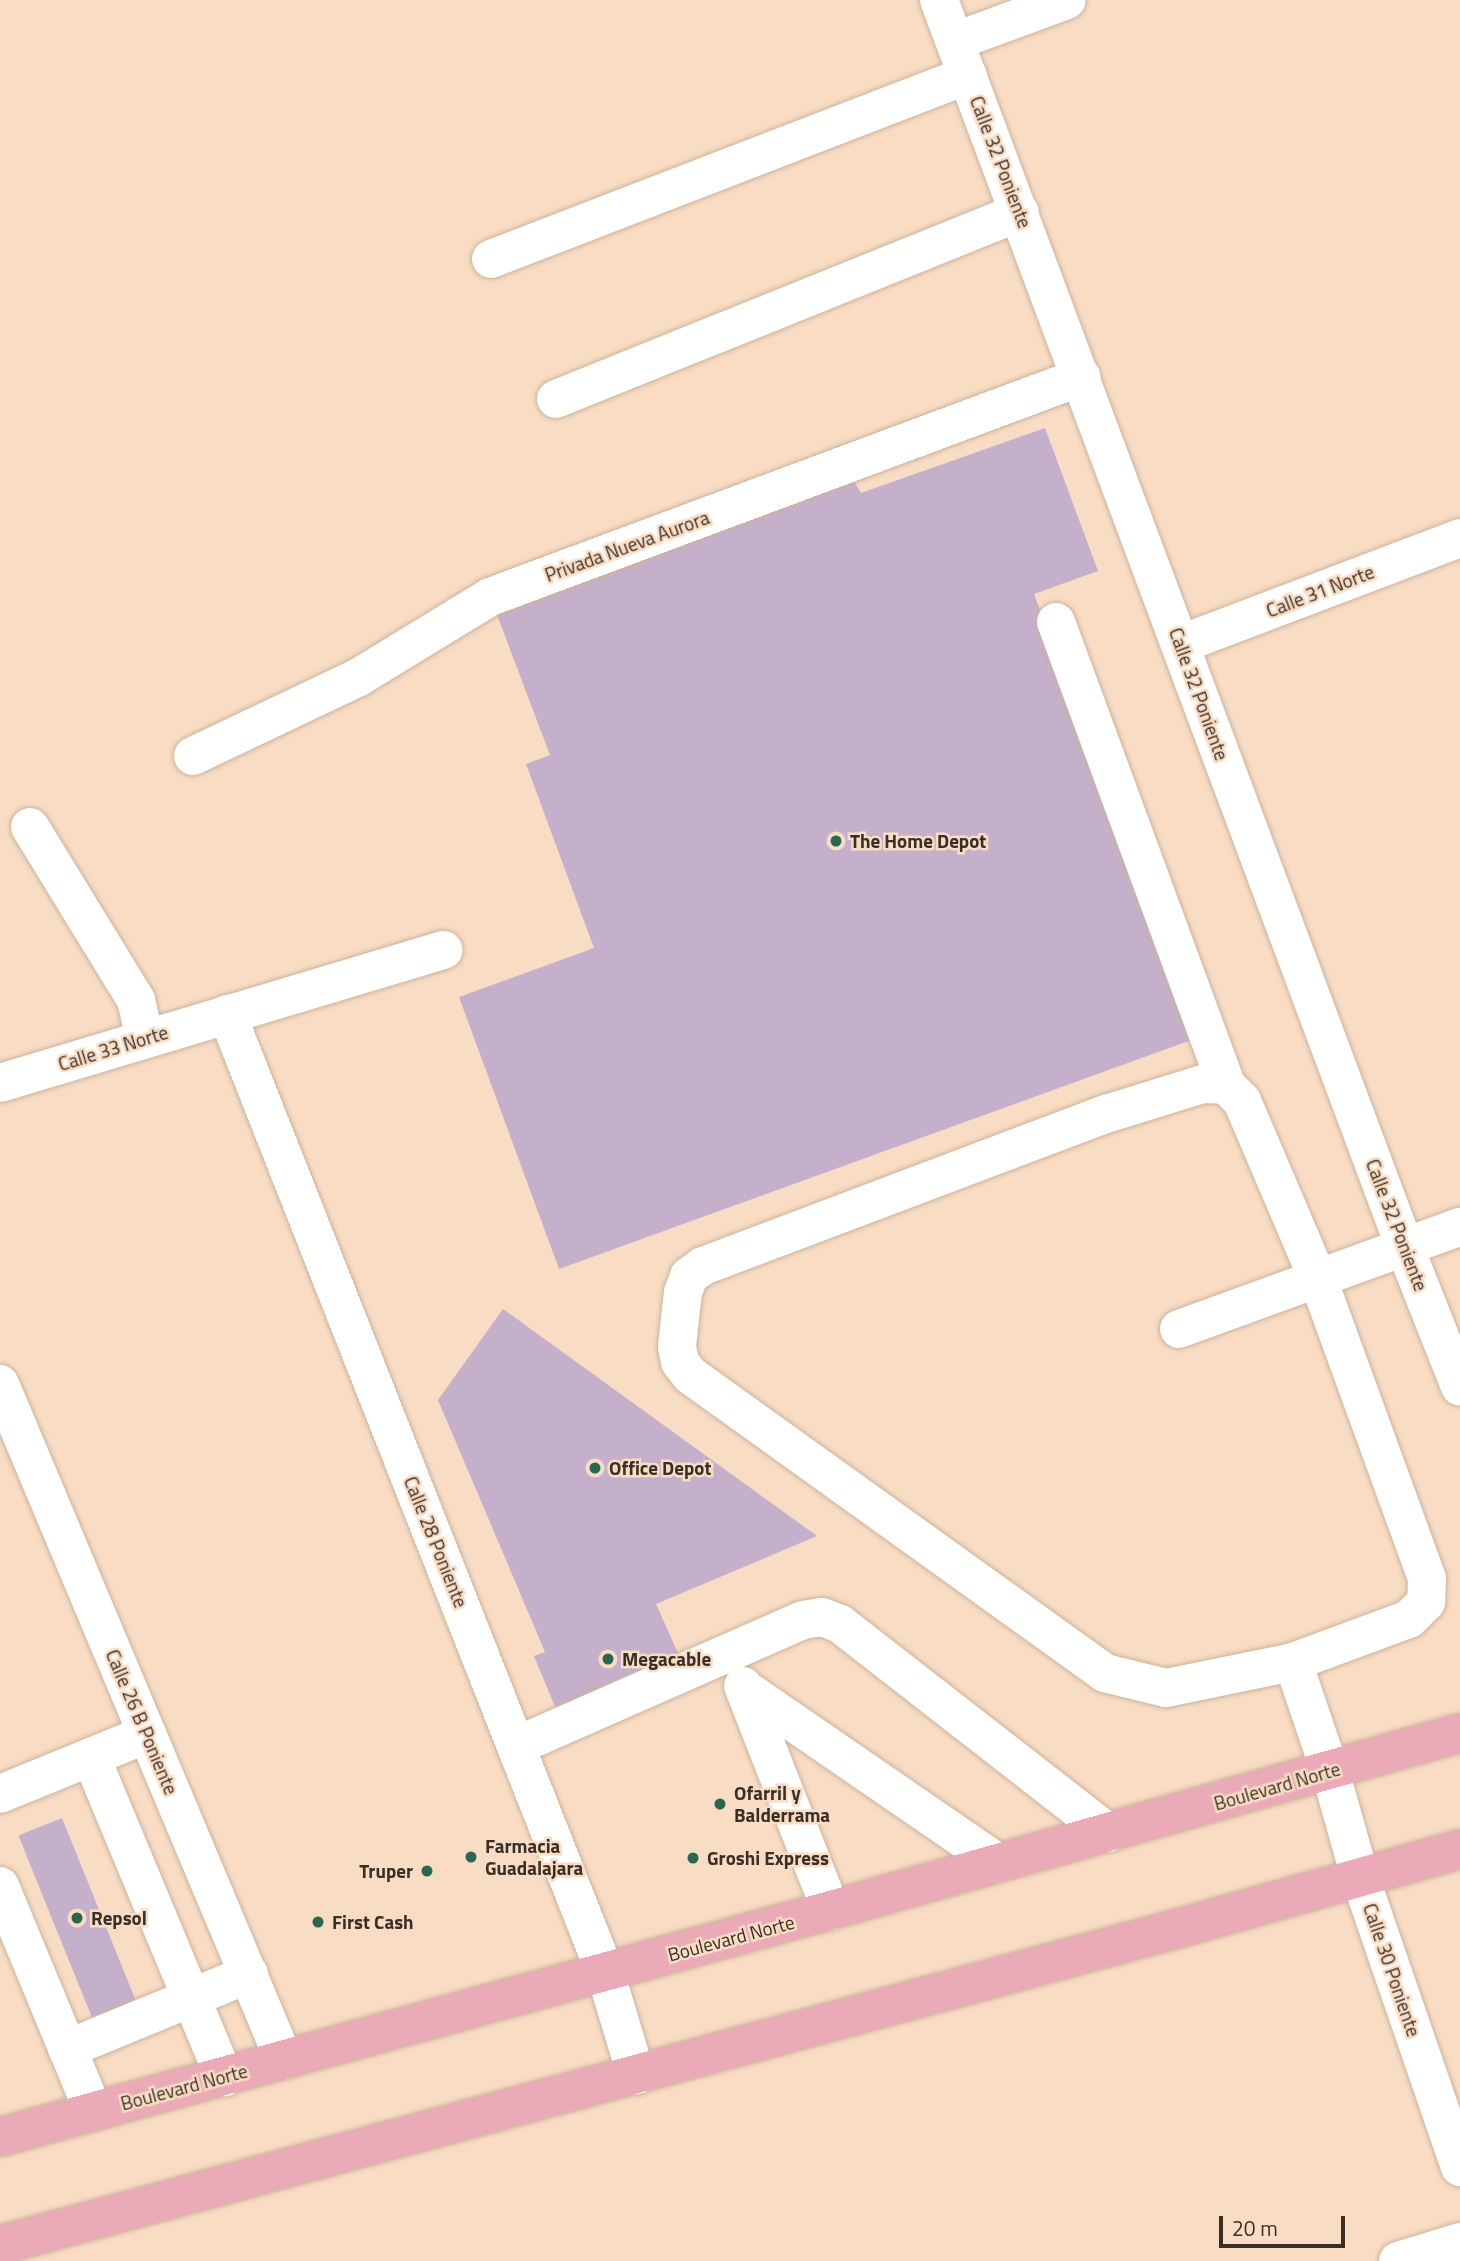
<!DOCTYPE html>
<html>
<head>
<meta charset="utf-8">
<style>
	body { margin:0 }
	#map { position:relative; width:1460px; height:2261px; overflow:hidden; background:#f8dcc4; font-family:"Titillium Web",sans-serif }
	div>[style] { position:absolute }
	.building>* { inset:0; background:#c5b0cc; transform-origin:0 0 }
	.roads { filter:drop-shadow(0 0 2px #cdb29b) drop-shadow(0 0 2px #cdb29b) }
	.minor>* { height:38px; margin:-19px; padding:0 19px; transform-origin:19px; border-radius:19px; background:#fff }
	.major>* { height:38px; margin:-19px; padding:0 19px; transform-origin:19px; border-radius:19px; background:#eaaab8 }
	.dots>* { width:19px; height:19px; translate:-50% -50%; box-sizing:border-box; border:4px solid #f8dcc4; border-radius:50% }
	span { translate:-50% -50%; white-space:nowrap; text-align:center; line-height:1.15; -webkit-text-stroke:5px #f8dcc4; paint-order:stroke }
	.street-label { font-size:19px; color:#3a2f26 }
	.poi-label { font-size:19px; color:#3a2f26; font-weight:700 }
	.left { translate:0 -50%; text-align:left }
	.right { translate:-100% -50%; text-align:right }
	.scale { position:absolute; left:1219px; top:2216px; width:126px; height:32px; box-sizing:border-box; border:4px solid #3a2f26; border-top:0; padding-left:9px; font-size:21px; line-height:24px; white-space:nowrap; color:#3a2f26; -webkit-text-stroke:5px #f8dcc4; paint-order:stroke }
</style>
</head>
<body>
<div id="map">
	<div class="building">
		<div style="clip-path:polygon(1045px 428px,1098px 571px,1034px 594px,1197px 1038px,559px 1269px,459px 997px,594px 948px,526px 764px,550px 755px,494px 607px,850px 474px,861px 493px)"></div>
		<div style="clip-path:polygon(503px 1309px,817px 1536px,656px 1604px,682px 1662px,558px 1714px,534px 1656px,545px 1652px,438px 1400px)"></div>
		<div style="left:62px;top:1818px;width:196px;height:47px;rotate:68deg"></div>
	</div>
	<div class="roads">
		<div class="minor">
			<div style="left:939px;top:0;width:1332px;rotate:69.52deg"></div>
			<div style="left:1405px;top:1248px;width:149px;rotate:68.4deg"></div>
			<div style="left:956px;top:41px;width:118px;rotate:-20.3deg"></div>
			<div style="left:491px;top:259px;width:511px;rotate:-21.09deg"></div>
			<div style="left:556px;top:399px;width:500px;rotate:-21.95deg"></div>
			<div style="left:1056px;top:622px;width:493px;rotate:69.8deg"></div>
			<div style="left:1181px;top:644px;width:298px;rotate:-20.8deg"></div>
			<div style="left:193px;top:756px;width:184px;rotate:-25.4deg"></div>
			<div style="left:359px;top:677px;width:153px;rotate:-31.4deg"></div>
			<div style="left:490px;top:597px;width:631px;rotate:-20.42deg"></div>
			<div style="left:30px;top:827px;width:203px;rotate:58.5deg"></div>
			<div style="left:136px;top:1000px;width:39px;rotate:77deg"></div>
			<div style="left:227px;top:1014px;width:1030px;rotate:68.47deg"></div>
			<div style="left:605px;top:1972px;width:108px;rotate:73.2deg"></div>
			<div style="left:0;top:1083px;width:463px;rotate:-16.7deg"></div>
			<div style="left:1203px;top:1084px;width:23px;rotate:2deg"></div>
			<div style="left:1226px;top:1085px;width:23px;rotate:45deg"></div>
			<div style="left:1242px;top:1101px;width:194px;rotate:66.9deg"></div>
			<div style="left:1318px;top:1279px;width:319px;rotate:70deg"></div>
			<div style="left:1427px;top:1579px;width:23px;rotate:92deg"></div>
			<div style="left:1426px;top:1602px;width:24px;rotate:135deg"></div>
			<div style="left:1409px;top:1619px;width:124px;rotate:159.7deg"></div>
			<div style="left:1293px;top:1662px;width:130px;rotate:168.4deg"></div>
			<div style="left:1166px;top:1688px;width:63px;rotate:-166.2deg"></div>
			<div style="left:1105px;top:1673px;width:511px;rotate:-144.32deg"></div>
			<div style="left:690px;top:1375px;width:16px;rotate:-128deg"></div>
			<div style="left:680px;top:1362px;width:16px;rotate:-101deg"></div>
			<div style="left:677px;top:1346px;width:54px;rotate:-83.7deg"></div>
			<div style="left:683px;top:1292px;width:17px;rotate:-69deg"></div>
			<div style="left:689px;top:1276px;width:17px;rotate:-36deg"></div>
			<div style="left:703px;top:1266px;width:431px;rotate:-20.7deg"></div>
			<div style="left:1106px;top:1114px;width:102px;rotate:-17.2deg"></div>
			<div style="left:1179px;top:1329px;width:299px;rotate:-20deg"></div>
			<div style="left:0;top:1384px;width:733px;rotate:67.21deg"></div>
			<div style="left:1293px;top:1662px;width:115px;rotate:71.3deg"></div>
			<div style="left:1330px;top:1771px;width:110px;rotate:74.2deg"></div>
			<div style="left:1360px;top:1877px;width:307px;rotate:71deg"></div>
			<div style="left:743px;top:1686px;width:241px;rotate:68.6deg"></div>
			<div style="left:745px;top:1689px;width:307px;rotate:34.5deg"></div>
			<div style="left:516px;top:1746px;width:313px;rotate:-23.7deg"></div>
			<div style="left:803px;top:1620px;width:19px;rotate:-9deg"></div>
			<div style="left:822px;top:1617px;width:19px;rotate:21deg"></div>
			<div style="left:840px;top:1624px;width:340px;rotate:37.9deg"></div>
			<div style="left:91px;top:1757px;width:347px;rotate:67.4deg"></div>
			<div style="left:0;top:1794px;width:159px;rotate:-22.2deg"></div>
			<div style="left:0;top:1886px;width:243px;rotate:67.5deg"></div>
			<div style="left:67px;top:2049px;width:197px;rotate:-22.4deg"></div>
			<div style="left:1398px;top:2261px;width:65px;rotate:-17deg"></div>
		</div>
		<div class="major">
			<div style="left:0;top:2137px;width:861px;rotate:-15.28deg"></div>
			<div style="left:831px;top:1910px;width:653px;rotate:-15.72deg"></div>
			<div style="left:0;top:2245px;width:1210px;rotate:-15.04deg"></div>
			<div style="left:1169px;top:1931px;width:302px;rotate:-15.7deg"></div>
		</div>
	</div>
	<div class="dots">
		<div style="left:836px;top:841px;background:#2a6650"></div>
		<div style="left:595px;top:1468px;background:#2a6650"></div>
		<div style="left:608px;top:1659px;background:#2a6650"></div>
		<div style="left:720px;top:1804px;background:#2a6650"></div>
		<div style="left:471px;top:1857px;background:#2a6650"></div>
		<div style="left:693px;top:1858px;background:#2a6650"></div>
		<div style="left:427px;top:1871px;background:#2a6650"></div>
		<div style="left:77px;top:1918px;background:#2a6650"></div>
		<div style="left:318px;top:1922px;background:#2a6650"></div>
	</div>
	<div class="street-label">
		<span style="left:1001px;top:162px;rotate:69deg">Calle 32 Poniente</span>
		<span style="left:627px;top:546px;rotate:-20deg">Privada Nueva Aurora</span>
		<span style="left:1320px;top:591px;rotate:-21deg">Calle 31 Norte</span>
		<span style="left:1199px;top:694px;rotate:70deg">Calle 32 Poniente</span>
		<span style="left:113px;top:1048px;rotate:-17deg">Calle 33 Norte</span>
		<span style="left:1397px;top:1225px;rotate:69deg">Calle 32 Poniente</span>
		<span style="left:436px;top:1542px;rotate:68deg">Calle 28 Poniente</span>
		<span style="left:142px;top:1722px;rotate:67deg">Calle 26 B Poniente</span>
		<span style="left:1277px;top:1786px;rotate:-16deg">Boulevard Norte</span>
		<span style="left:731px;top:1938px;rotate:-15deg">Boulevard Norte</span>
		<span style="left:1392px;top:1970px;rotate:71deg">Calle 30 Poniente</span>
		<span style="left:184px;top:2087px;rotate:-15deg">Boulevard Norte</span>
	</div>
	<div class="poi-label">
		<span class="left" style="left:850px;top:841px">The Home Depot</span>
		<span class="left" style="left:609px;top:1468px">Office Depot</span>
		<span class="left" style="left:622px;top:1659px">Megacable</span>
		<span class="left" style="left:734px;top:1804px">Ofarril y<br>Balderrama</span>
		<span class="left" style="left:485px;top:1857px">Farmacia<br>Guadalajara</span>
		<span class="left" style="left:707px;top:1858px">Groshi Express</span>
		<span class="right" style="left:413px;top:1871px">Truper</span>
		<span class="left" style="left:91px;top:1918px">Repsol</span>
		<span class="left" style="left:332px;top:1922px">First Cash</span>
	</div>
	<div class="scale">20 m</div>
</div>
</body>
</html>
